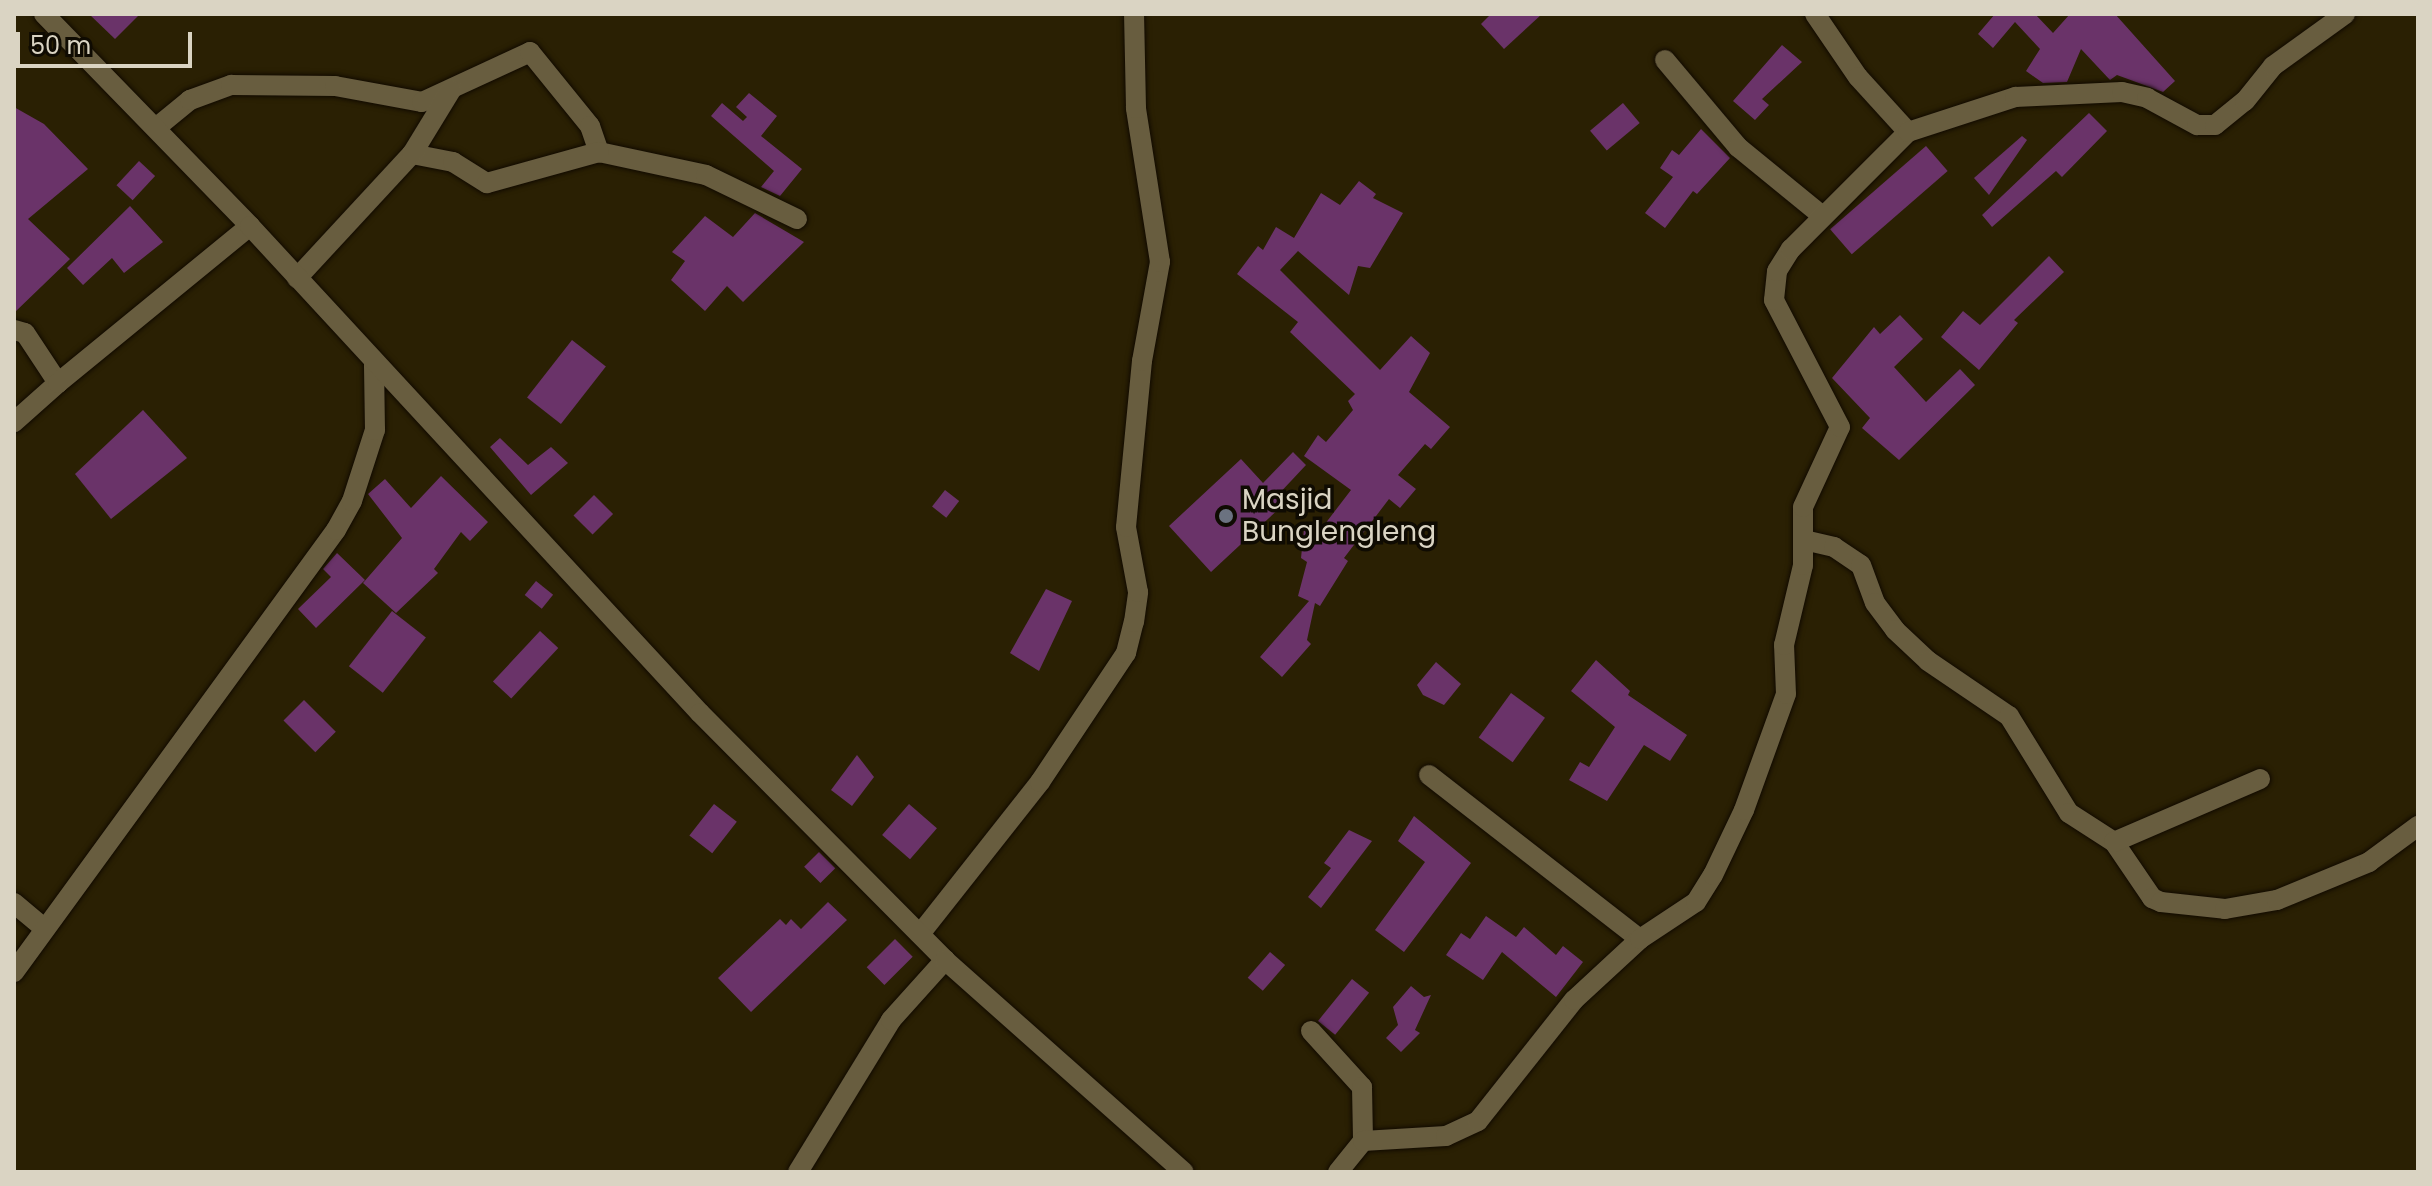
<!DOCTYPE html>
<html>
<head>
<meta charset="utf-8">
<style>
	body { margin:0 }
	#map { position:relative; width:2432px; height:1186px; overflow:hidden; background:#2a2003; font-family:Poppins,sans-serif }
	div>[style] { position:absolute }
	.building>* { inset:0; background:#6a3369; transform-origin:0 0 }
	.roads { filter:drop-shadow(0 0 2px #110a00) drop-shadow(0 0 2px #110a00) }
	.minor>* { height:20px; margin:-10px; padding:0 10px; transform-origin:10px; border-radius:10px; background:#685d3f }
	.tertiary>* { height:20px; margin:-10px; padding:0 10px; transform-origin:10px; border-radius:10px; background:#685d3f }
	.dots>* { width:22px; height:22px; translate:-50% -50%; box-sizing:border-box; border:4px solid #0f0b02; border-radius:50% }
	span { translate:-50% -50%; white-space:nowrap; text-align:center; line-height:1.15; -webkit-text-stroke:7px #0f0b02; paint-order:stroke }
	.poi-label { font-size:28px; color:#dad4c3 }
	.left { translate:0 -50%; text-align:left }
	.frame { position:absolute; inset:0; border:16px solid #dad4c3; pointer-events:none }
	.scale { position:absolute; left:16px; top:32px; width:176px; height:36px; box-sizing:border-box; border:4px solid #dad4c3; border-top:0; padding-left:10px; font-size:24px; line-height:28px; white-space:nowrap; color:#dad4c3; -webkit-text-stroke:6px #0f0b02; paint-order:stroke }
</style>
</head>
<body>
<div id="map">
	<div class="building">
		<div style="clip-path:polygon(89px 14px,140px 14px,115px 39px)"></div>
		<div style="clip-path:polygon(1491px 14px,1542px 14px,1504px 49px,1481px 24px)"></div>
		<div style="clip-path:polygon(1995px 14px,2035px 14px,2053px 33px,2070px 14px,2115px 14px,2175px 81px,2163px 92px,2117px 75px,2110px 80px,2081px 49px,2067px 82px,2043px 83px,2026px 71px,2040px 49px,2015px 22px,1993px 48px,1978px 34px)"></div>
		<div style="clip-path:polygon(1782px 45px,1802px 62px,1762px 99px,1769px 105px,1755px 120px,1733px 101px)"></div>
		<div style="clip-path:polygon(749px 93px,777px 116px,761px 136px,802px 169px,780px 196px,761px 187px,774px 171px,711px 116px,722px 103px,743px 121px,747px 117px,736px 107px)"></div>
		<div style="left:1623px;top:103px;width:26px;height:43px;rotate:50deg"></div>
		<div style="clip-path:polygon(14px 107px,44px 124px,88px 169px,28px 219px,70px 259px,14px 313px)"></div>
		<div style="clip-path:polygon(2089px 113px,2107px 131px,2062px 177px,2056px 171px,1992px 227px,1982px 215px)"></div>
		<div style="clip-path:polygon(1701px 129px,1730px 158px,1697px 194px,1693px 191px,1665px 228px,1645px 213px,1673px 177px,1660px 168px,1672px 150px,1679px 155px)"></div>
		<div style="clip-path:polygon(2022px 136px,2027px 140px,1989px 195px,1974px 178px)"></div>
		<div style="left:1926px;top:146px;width:33px;height:127px;rotate:49deg"></div>
		<div style="left:139px;top:161px;width:22px;height:33px;rotate:43deg"></div>
		<div style="clip-path:polygon(1359px 181px,1376px 194px,1373px 198px,1403px 213px,1370px 268px,1358px 266px,1349px 295px,1298px 251px,1280px 270px,1380px 370px,1411px 336px,1430px 353px,1409px 392px,1450px 427px,1431px 449px,1425px 444px,1398px 475px,1416px 489px,1400px 508px,1389px 499px,1344px 558px,1348px 561px,1320px 606px,1315px 603px,1307px 640px,1311px 644px,1282px 677px,1260px 657px,1309px 601px,1298px 596px,1307px 562px,1301px 558px,1304px 529px,1315px 537px,1351px 490px,1304px 456px,1318px 435px,1326px 442px,1353px 410px,1348px 401px,1355px 394px,1290px 332px,1298px 322px,1237px 274px,1258px 246px,1263px 250px,1276px 227px,1294px 238px,1321px 193px,1340px 205px)"></div>
		<div style="clip-path:polygon(130px 206px,163px 242px,124px 273px,112px 258px,83px 285px,67px 268px)"></div>
		<div style="clip-path:polygon(755px 213px,804px 242px,743px 302px,727px 286px,705px 311px,671px 280px,685px 261px,672px 252px,705px 216px,733px 237px)"></div>
		<div style="clip-path:polygon(2049px 256px,2064px 272px,2014px 320px,2018px 323px,1979px 370px,1941px 337px,1963px 311px,1980px 325px)"></div>
		<div style="clip-path:polygon(1900px 315px,1923px 339px,1894px 367px,1926px 402px,1960px 369px,1975px 385px,1899px 460px,1862px 428px,1870px 418px,1832px 378px,1874px 327px,1880px 334px)"></div>
		<div style="left:572px;top:340px;width:43px;height:73px;rotate:38deg"></div>
		<div style="clip-path:polygon(143px 410px,187px 458px,111px 519px,75px 474px)"></div>
		<div style="clip-path:polygon(500px 438px,528px 465px,551px 447px,568px 463px,531px 495px,490px 447px)"></div>
		<div style="clip-path:polygon(1293px 452px,1306px 465px,1276px 497px,1283px 505px,1211px 572px,1169px 526px,1241px 459px,1263px 483px)"></div>
		<div style="clip-path:polygon(441px 476px,488px 522px,470px 541px,461px 532px,434px 569px,438px 573px,396px 613px,363px 583px,402px 538px,368px 494px,385px 479px,411px 508px)"></div>
		<div style="left:945px;top:490px;width:18px;height:21px;rotate:38deg"></div>
		<div style="left:594px;top:495px;width:27px;height:29px;rotate:45deg"></div>
		<div style="clip-path:polygon(337px 553px,365px 580px,316px 628px,298px 609px,331px 577px,323px 569px)"></div>
		<div style="left:536px;top:581px;width:22px;height:18px;rotate:39deg"></div>
		<div style="clip-path:polygon(1046px 589px,1072px 601px,1039px 671px,1010px 653px)"></div>
		<div style="left:392px;top:611px;width:43px;height:70px;rotate:38deg"></div>
		<div style="left:540px;top:631px;width:25px;height:69px;rotate:43deg"></div>
		<div style="clip-path:polygon(1596px 660px,1630px 691px,1628px 695px,1687px 735px,1670px 761px,1644px 745px,1607px 801px,1569px 780px,1580px 762px,1589px 767px,1615px 727px,1571px 691px)"></div>
		<div style="clip-path:polygon(1436px 662px,1461px 684px,1444px 705px,1423px 695px,1417px 685px)"></div>
		<div style="left:1511px;top:693px;width:42px;height:55px;rotate:36deg"></div>
		<div style="left:304px;top:700px;width:45px;height:29px;rotate:45deg"></div>
		<div style="clip-path:polygon(857px 755px,874px 777px,852px 806px,831px 790px)"></div>
		<div style="left:714px;top:804px;width:29px;height:40px;rotate:38deg"></div>
		<div style="left:909px;top:804px;width:37px;height:41px;rotate:41deg"></div>
		<div style="clip-path:polygon(1414px 816px,1471px 863px,1404px 952px,1375px 930px,1425px 862px,1398px 841px)"></div>
		<div style="clip-path:polygon(1349px 830px,1372px 841px,1321px 908px,1308px 897px,1331px 868px,1324px 863px)"></div>
		<div style="left:819px;top:852px;width:23px;height:21px;rotate:45deg"></div>
		<div style="clip-path:polygon(828px 902px,847px 920px,751px 1012px,718px 978px,780px 919px,786px 925px,791px 919px,801px 929px)"></div>
		<div style="clip-path:polygon(1486px 916px,1516px 937px,1524px 927px,1556px 955px,1563px 946px,1583px 962px,1556px 997px,1502px 952px,1483px 980px,1446px 955px,1461px 933px,1470px 939px)"></div>
		<div style="left:895px;top:939px;width:25px;height:40px;rotate:45deg"></div>
		<div style="left:1270px;top:952px;width:20px;height:34px;rotate:41deg"></div>
		<div style="left:1352px;top:979px;width:22px;height:54px;rotate:39deg"></div>
		<div style="clip-path:polygon(1411px 986px,1424px 997px,1431px 995px,1415px 1030px,1420px 1033px,1401px 1052px,1386px 1038px,1398px 1025px,1393px 1007px)"></div>
	</div>
	<div class="roads">
		<div class="minor">
			<div style="left:1815px;top:14px;width:76px;rotate:55.7deg"></div>
			<div style="left:1858px;top:77px;width:74px;rotate:47.7deg"></div>
			<div style="left:1665px;top:60px;width:114px;rotate:50deg"></div>
			<div style="left:1738px;top:147px;width:107px;rotate:39.3deg"></div>
			<div style="left:157px;top:127px;width:43px;rotate:-39.3deg"></div>
			<div style="left:190px;top:100px;width:44px;rotate:-20.1deg"></div>
			<div style="left:231px;top:85px;width:104px;rotate:0.6deg"></div>
			<div style="left:335px;top:86px;width:88px;rotate:10.4deg"></div>
			<div style="left:422px;top:102px;width:119px;rotate:-24.8deg"></div>
			<div style="left:530px;top:52px;width:95px;rotate:51deg"></div>
			<div style="left:590px;top:126px;width:28px;rotate:71deg"></div>
			<div style="left:599px;top:152px;width:109px;rotate:12.1deg"></div>
			<div style="left:706px;top:175px;width:101px;rotate:25.8deg"></div>
			<div style="left:412px;top:154px;width:42px;rotate:11deg"></div>
			<div style="left:453px;top:162px;width:40px;rotate:32deg"></div>
			<div style="left:487px;top:183px;width:116px;rotate:-15.5deg"></div>
			<div style="left:297px;top:278px;width:169px;rotate:-47.2deg"></div>
			<div style="left:412px;top:154px;width:75px;rotate:-58.6deg"></div>
			<div style="left:14px;top:330px;width:11px;rotate:15deg"></div>
			<div style="left:25px;top:333px;width:60px;rotate:56.6deg"></div>
			<div style="left:58px;top:383px;width:59px;rotate:138.4deg"></div>
			<div style="left:58px;top:383px;width:248px;rotate:-39.3deg"></div>
			<div style="left:1804px;top:540px;width:31px;rotate:13deg"></div>
			<div style="left:1834px;top:547px;width:32px;rotate:34deg"></div>
			<div style="left:1861px;top:565px;width:40px;rotate:69.8deg"></div>
			<div style="left:1875px;top:603px;width:34px;rotate:53deg"></div>
			<div style="left:1895px;top:630px;width:45px;rotate:43.2deg"></div>
			<div style="left:1928px;top:661px;width:98px;rotate:34.2deg"></div>
			<div style="left:2009px;top:716px;width:114px;rotate:58.3deg"></div>
			<div style="left:2069px;top:813px;width:54px;rotate:32.8deg"></div>
			<div style="left:2114px;top:842px;width:68px;rotate:55.8deg"></div>
			<div style="left:2152px;top:898px;width:10px;rotate:24deg"></div>
			<div style="left:2161px;top:902px;width:64px;rotate:6.2deg"></div>
			<div style="left:2225px;top:909px;width:53px;rotate:-9.8deg"></div>
			<div style="left:2277px;top:900px;width:100px;rotate:-22.4deg"></div>
			<div style="left:2369px;top:862px;width:61px;rotate:-36.3deg"></div>
			<div style="left:1429px;top:775px;width:267px;rotate:37.9deg"></div>
			<div style="left:2114px;top:842px;width:159px;rotate:-23.3deg"></div>
			<div style="left:14px;top:903px;width:40px;rotate:40deg"></div>
			<div style="left:920px;top:934px;width:194px;rotate:-51.7deg"></div>
			<div style="left:1040px;top:782px;width:155px;rotate:-56.3deg"></div>
			<div style="left:1126px;top:653px;width:32px;rotate:-76deg"></div>
			<div style="left:1134px;top:622px;width:30px;rotate:-82deg"></div>
			<div style="left:1138px;top:592px;width:66px;rotate:-100.5deg"></div>
			<div style="left:1126px;top:527px;width:167px;rotate:-84.5deg"></div>
			<div style="left:1142px;top:361px;width:101px;rotate:-79.7deg"></div>
			<div style="left:1160px;top:262px;width:156px;rotate:-98.9deg"></div>
			<div style="left:1136px;top:108px;width:94px;rotate:-91.2deg"></div>
			<div style="left:14px;top:972px;width:547px;rotate:-53.93deg"></div>
			<div style="left:336px;top:530px;width:33px;rotate:-61deg"></div>
			<div style="left:352px;top:501px;width:75px;rotate:-72.1deg"></div>
			<div style="left:375px;top:430px;width:66px;rotate:-90.9deg"></div>
			<div style="left:1311px;top:1031px;width:76px;rotate:47.7deg"></div>
			<div style="left:1362px;top:1087px;width:54px;rotate:88.9deg"></div>
			<div style="left:798px;top:1172px;width:178px;rotate:-58.5deg"></div>
			<div style="left:891px;top:1020px;width:81px;rotate:-48deg"></div>
			<div style="left:1338px;top:1172px;width:40px;rotate:-51deg"></div>
			<div style="left:1363px;top:1141px;width:83px;rotate:-3.4deg"></div>
			<div style="left:1446px;top:1136px;width:35px;rotate:-25deg"></div>
			<div style="left:1478px;top:1121px;width:154px;rotate:-51.6deg"></div>
			<div style="left:1574px;top:1000px;width:90px;rotate:-42.7deg"></div>
			<div style="left:1640px;top:939px;width:67px;rotate:-33.5deg"></div>
			<div style="left:1696px;top:902px;width:32px;rotate:-58deg"></div>
			<div style="left:1713px;top:875px;width:72px;rotate:-64.5deg"></div>
			<div style="left:1744px;top:810px;width:123px;rotate:-70.1deg"></div>
			<div style="left:1786px;top:694px;width:49px;rotate:-92.3deg"></div>
			<div style="left:1784px;top:645px;width:82px;rotate:-76.6deg"></div>
			<div style="left:1803px;top:565px;width:58px;rotate:-90deg"></div>
			<div style="left:1803px;top:507px;width:88px;rotate:-65.2deg"></div>
			<div style="left:1840px;top:427px;width:143px;rotate:-117.5deg"></div>
			<div style="left:1774px;top:300px;width:29px;rotate:-84deg"></div>
			<div style="left:1777px;top:271px;width:26px;rotate:-58deg"></div>
			<div style="left:1791px;top:249px;width:165px;rotate:-45deg"></div>
			<div style="left:1908px;top:132px;width:113px;rotate:-18.1deg"></div>
			<div style="left:2015px;top:97px;width:107px;rotate:-2.7deg"></div>
			<div style="left:2122px;top:92px;width:26px;rotate:13deg"></div>
			<div style="left:2147px;top:98px;width:57px;rotate:28.4deg"></div>
			<div style="left:2197px;top:125px;width:18px"></div>
			<div style="left:2215px;top:125px;width:38px;rotate:-39deg"></div>
			<div style="left:2245px;top:101px;width:45px;rotate:-51.3deg"></div>
			<div style="left:2273px;top:66px;width:89px;rotate:-35.8deg"></div>
		</div>
		<div class="tertiary">
			<div style="left:44px;top:14px;width:296px;rotate:45.8deg"></div>
			<div style="left:250px;top:226px;width:663px;rotate:47.26deg"></div>
			<div style="left:700px;top:713px;width:348px;rotate:45.2deg"></div>
			<div style="left:945px;top:960px;width:319px;rotate:41.6deg"></div>
		</div>
	</div>
	<div class="dots">
		<div style="left:1226px;top:516px;background:#6b7280"></div>
	</div>
	<div class="poi-label">
		<span class="left" style="left:1242px;top:516px">Masjid<br>Bunglengleng</span>
	</div>
	<div class="frame"></div>
	<div class="scale">50 m</div>
</div>
</body>
</html>
